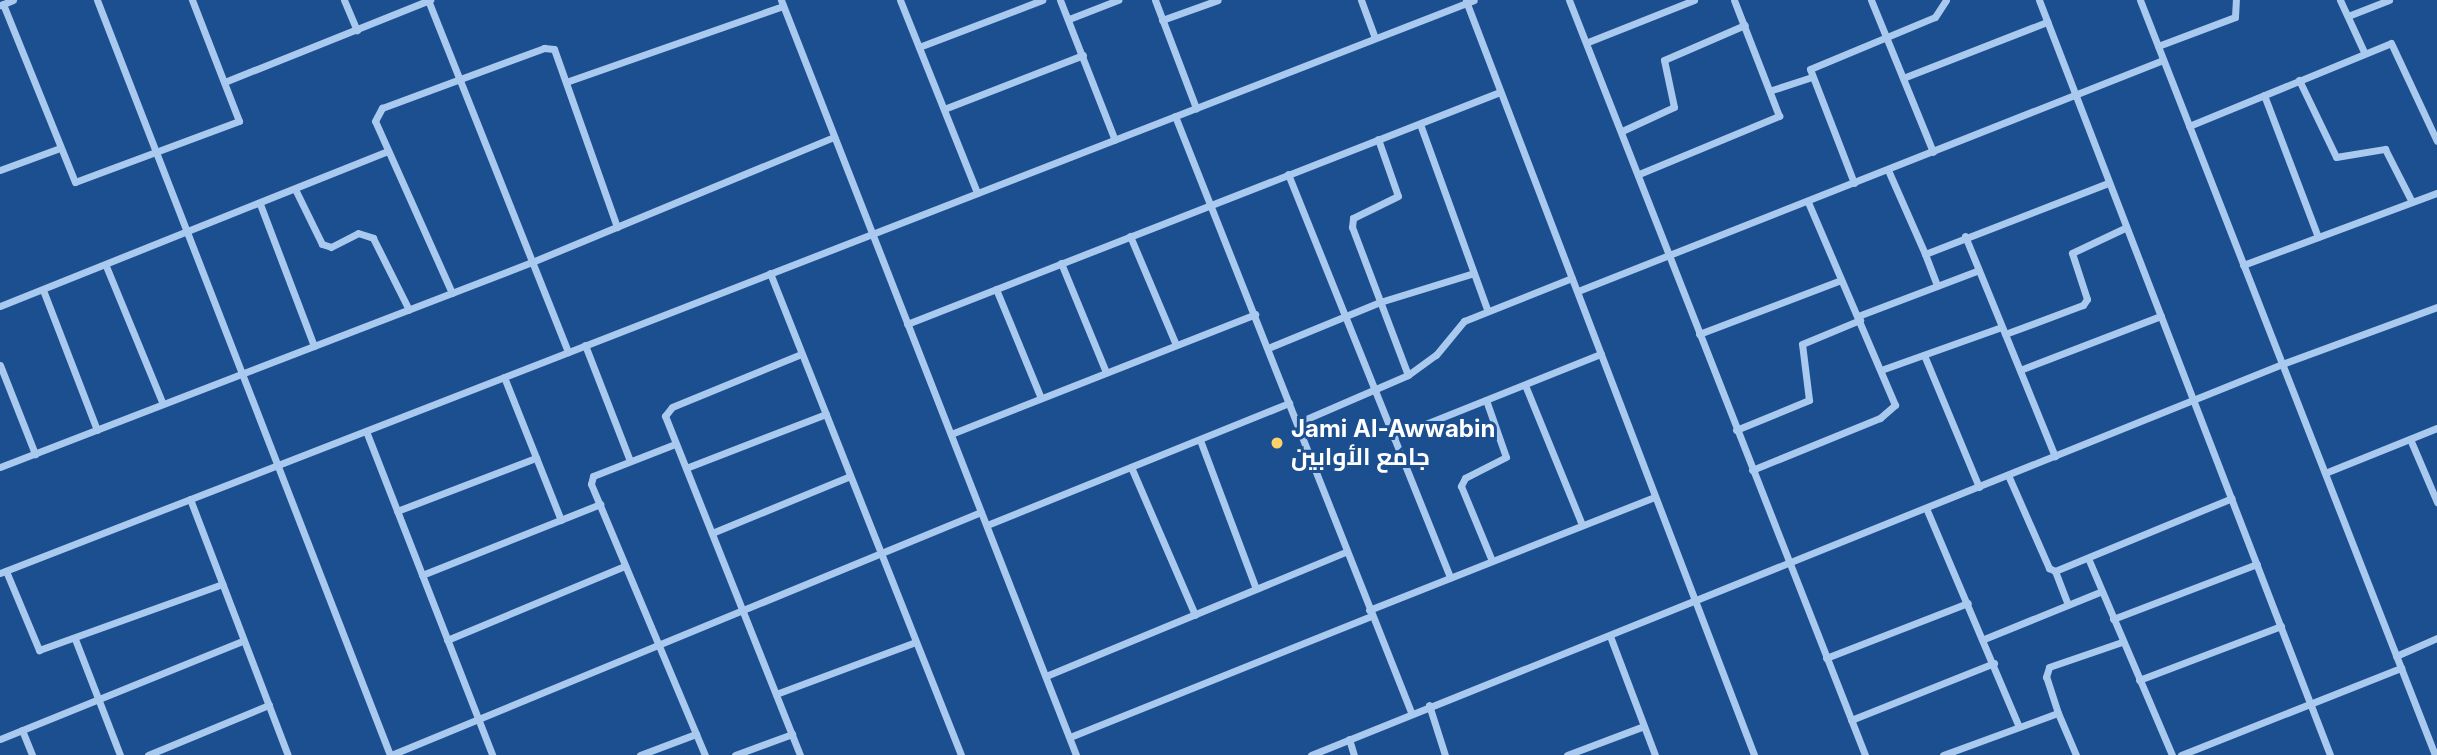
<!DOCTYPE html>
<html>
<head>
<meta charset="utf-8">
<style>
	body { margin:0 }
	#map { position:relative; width:2437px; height:755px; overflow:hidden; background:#1b4f8f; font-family:Inter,Cairo,sans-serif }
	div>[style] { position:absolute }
	.minor>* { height:7px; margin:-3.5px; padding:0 3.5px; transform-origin:3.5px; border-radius:3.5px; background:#a9c9ee }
	.dots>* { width:19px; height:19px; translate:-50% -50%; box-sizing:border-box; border:4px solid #1b4f8f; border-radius:50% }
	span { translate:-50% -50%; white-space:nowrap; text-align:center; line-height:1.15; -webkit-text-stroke:6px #1b4f8f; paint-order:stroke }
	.poi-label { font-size:24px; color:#fff; font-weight:700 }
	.left { translate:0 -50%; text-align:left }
</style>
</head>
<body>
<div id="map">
	<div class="minor">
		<div style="left:97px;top:0;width:810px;rotate:68.79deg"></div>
		<div style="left:344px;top:0;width:33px;rotate:67deg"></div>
		<div style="left:428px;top:0;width:379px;rotate:68.3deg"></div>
		<div style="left:781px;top:0;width:811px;rotate:68.66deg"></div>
		<div style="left:900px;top:0;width:208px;rotate:68.2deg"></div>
		<div style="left:1060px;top:0;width:150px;rotate:68.6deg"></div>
		<div style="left:1155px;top:0;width:116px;rotate:69.2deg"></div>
		<div style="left:1361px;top:0;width:40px;rotate:69.8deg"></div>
		<div style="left:1569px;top:0;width:811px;rotate:68.59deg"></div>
		<div style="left:1871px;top:0;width:164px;rotate:67.8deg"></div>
		<div style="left:2039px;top:0;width:809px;rotate:68.92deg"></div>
		<div style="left:2140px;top:0;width:811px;rotate:68.66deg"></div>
		<div style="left:2340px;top:0;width:57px;rotate:65.2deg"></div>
		<div style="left:1466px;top:1px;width:807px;rotate:69.09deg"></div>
		<div style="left:3px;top:4px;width:192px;rotate:68deg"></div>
		<div style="left:75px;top:182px;width:175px;rotate:-20.4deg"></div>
		<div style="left:239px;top:121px;width:130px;rotate:-111.2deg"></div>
		<div style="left:1px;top:5px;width:13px;rotate:-23deg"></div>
		<div style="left:2348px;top:16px;width:44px;rotate:-21.3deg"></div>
		<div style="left:1069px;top:19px;width:53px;rotate:-21.2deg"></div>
		<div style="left:1162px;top:20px;width:59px;rotate:-19.7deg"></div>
		<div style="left:1588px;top:42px;width:114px;rotate:-21.6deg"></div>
		<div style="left:2158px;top:46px;width:82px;rotate:-20.6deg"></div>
		<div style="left:2235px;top:17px;width:17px;rotate:-87deg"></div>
		<div style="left:919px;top:47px;width:132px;rotate:-20.9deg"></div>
		<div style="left:1903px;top:78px;width:155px;rotate:-21.3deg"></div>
		<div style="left:2299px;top:80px;width:85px;rotate:64.3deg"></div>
		<div style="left:2336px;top:157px;width:50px;rotate:-9.3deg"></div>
		<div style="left:2385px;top:149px;width:59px;rotate:63deg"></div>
		<div style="left:227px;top:81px;width:219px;rotate:-21.8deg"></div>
		<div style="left:566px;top:82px;width:230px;rotate:-19.3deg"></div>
		<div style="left:1772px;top:90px;width:42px;rotate:-18deg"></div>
		<div style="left:2264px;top:95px;width:152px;rotate:69.2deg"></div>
		<div style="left:944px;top:109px;width:149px;rotate:-21.2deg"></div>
		<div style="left:1175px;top:116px;width:641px;rotate:68.4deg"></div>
		<div style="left:1420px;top:124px;width:197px;rotate:70.1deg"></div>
		<div style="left:2189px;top:126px;width:218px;rotate:-22.3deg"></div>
		<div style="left:2391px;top:43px;width:108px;rotate:64.9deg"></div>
		<div style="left:1622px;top:131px;width:57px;rotate:-24.8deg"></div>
		<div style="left:1674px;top:107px;width:48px;rotate:-102deg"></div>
		<div style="left:1664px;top:60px;width:88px;rotate:-23.4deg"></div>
		<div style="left:1378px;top:139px;width:60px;rotate:70.7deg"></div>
		<div style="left:1398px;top:196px;width:50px;rotate:153.9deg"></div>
		<div style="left:1353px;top:218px;width:9px;rotate:96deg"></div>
		<div style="left:1352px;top:227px;width:158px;rotate:69.3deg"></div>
		<div style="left:0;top:170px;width:61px;rotate:-20.2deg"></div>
		<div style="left:1888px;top:170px;width:92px;rotate:66.2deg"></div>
		<div style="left:1925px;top:254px;width:196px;rotate:-21.2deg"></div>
		<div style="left:1288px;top:174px;width:435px;rotate:68.1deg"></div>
		<div style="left:1639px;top:174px;width:152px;rotate:-22.5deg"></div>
		<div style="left:1779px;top:116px;width:124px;rotate:-111.2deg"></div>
		<div style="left:1854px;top:183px;width:122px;rotate:-111.1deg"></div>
		<div style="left:1810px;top:69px;width:135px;rotate:-22.6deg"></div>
		<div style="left:1935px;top:17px;width:20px;rotate:-57deg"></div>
		<div style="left:295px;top:189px;width:61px;rotate:63.9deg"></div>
		<div style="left:322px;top:244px;width:9px;rotate:18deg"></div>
		<div style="left:331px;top:247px;width:30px;rotate:-27deg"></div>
		<div style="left:358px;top:233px;width:16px;rotate:18deg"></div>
		<div style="left:373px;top:238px;width:80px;rotate:63.4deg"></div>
		<div style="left:260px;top:204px;width:152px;rotate:69.2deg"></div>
		<div style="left:1130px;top:236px;width:118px;rotate:67.1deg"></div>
		<div style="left:1965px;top:236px;width:238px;rotate:67.8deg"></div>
		<div style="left:1925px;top:254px;width:34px;rotate:69deg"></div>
		<div style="left:1061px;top:263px;width:118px;rotate:67.6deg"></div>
		<div style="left:2243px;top:265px;width:207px;rotate:-20.4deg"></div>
		<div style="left:106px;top:266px;width:149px;rotate:67.6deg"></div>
		<div style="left:770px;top:273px;width:518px;rotate:68.38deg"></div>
		<div style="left:996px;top:289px;width:118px;rotate:67.6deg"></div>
		<div style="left:43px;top:290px;width:150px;rotate:68.9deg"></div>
		<div style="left:1578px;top:291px;width:629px;rotate:-21.55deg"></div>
		<div style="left:452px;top:293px;width:188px;rotate:-114.1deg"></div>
		<div style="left:375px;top:121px;width:15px;rotate:-62deg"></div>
		<div style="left:382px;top:108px;width:173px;rotate:-20.3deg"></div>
		<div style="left:544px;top:48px;width:10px;rotate:6deg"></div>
		<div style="left:554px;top:49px;width:189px;rotate:70.5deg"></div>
		<div style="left:0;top:306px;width:417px;rotate:-21.8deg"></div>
		<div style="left:1858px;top:316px;width:129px;rotate:-20.8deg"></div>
		<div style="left:907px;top:324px;width:637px;rotate:-21.37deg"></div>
		<div style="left:1699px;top:334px;width:152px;rotate:-20.8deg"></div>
		<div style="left:2005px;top:334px;width:83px;rotate:-20.4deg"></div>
		<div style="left:2083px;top:305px;width:7px;rotate:-56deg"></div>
		<div style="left:2087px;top:299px;width:48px;rotate:-108.1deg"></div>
		<div style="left:2072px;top:253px;width:59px;rotate:-25.3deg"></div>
		<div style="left:585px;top:345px;width:124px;rotate:68.8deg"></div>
		<div style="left:1268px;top:348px;width:121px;rotate:-22.3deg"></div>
		<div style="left:1380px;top:302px;width:98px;rotate:-17.1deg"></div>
		<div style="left:1924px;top:355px;width:143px;rotate:67.4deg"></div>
		<div style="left:0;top:365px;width:96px;rotate:68.5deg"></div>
		<div style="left:1881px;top:370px;width:128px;rotate:-19.6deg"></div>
		<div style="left:2020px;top:370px;width:151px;rotate:-21deg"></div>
		<div style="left:504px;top:377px;width:154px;rotate:68.3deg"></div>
		<div style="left:1525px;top:385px;width:151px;rotate:67.8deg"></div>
		<div style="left:1486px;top:400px;width:60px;rotate:70.7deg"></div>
		<div style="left:1506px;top:457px;width:46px;rotate:152.9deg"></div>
		<div style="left:1465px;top:478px;width:9px;rotate:117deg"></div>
		<div style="left:1461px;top:486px;width:81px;rotate:67.5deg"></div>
		<div style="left:1297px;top:423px;width:121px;rotate:-23.4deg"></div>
		<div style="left:1408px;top:375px;width:34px;rotate:-36deg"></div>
		<div style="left:1436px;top:355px;width:44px;rotate:-50.5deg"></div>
		<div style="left:1464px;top:321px;width:116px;rotate:-21.7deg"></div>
		<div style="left:1736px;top:430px;width:79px;rotate:-22.3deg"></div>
		<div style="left:1809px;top:400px;width:56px;rotate:-97.1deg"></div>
		<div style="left:1802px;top:344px;width:63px;rotate:-22.5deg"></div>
		<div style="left:366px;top:431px;width:348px;rotate:68.7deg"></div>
		<div style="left:951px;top:434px;width:327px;rotate:-21.5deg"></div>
		<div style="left:1393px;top:437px;width:224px;rotate:-21.8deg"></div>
		<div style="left:2410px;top:439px;width:69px;rotate:66.8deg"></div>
		<div style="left:1200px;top:440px;width:159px;rotate:69.4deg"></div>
		<div style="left:675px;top:444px;width:88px;rotate:158.7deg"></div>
		<div style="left:593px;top:476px;width:8px;rotate:104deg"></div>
		<div style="left:591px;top:484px;width:294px;rotate:67.2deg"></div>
		<div style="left:0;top:467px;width:570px;rotate:-21.07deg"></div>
		<div style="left:532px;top:262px;width:327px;rotate:-22.5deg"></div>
		<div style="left:1131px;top:467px;width:161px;rotate:66.6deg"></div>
		<div style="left:686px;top:468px;width:150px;rotate:-21.1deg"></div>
		<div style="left:1752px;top:470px;width:138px;rotate:-22.1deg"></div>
		<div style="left:1880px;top:418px;width:20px;rotate:-41deg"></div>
		<div style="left:1895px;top:405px;width:221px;rotate:-113.2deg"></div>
		<div style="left:2325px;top:473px;width:121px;rotate:-21.9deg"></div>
		<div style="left:2008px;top:475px;width:102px;rotate:66.2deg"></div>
		<div style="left:2049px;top:568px;width:7px;rotate:27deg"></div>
		<div style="left:2055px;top:571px;width:191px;rotate:-22.4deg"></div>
		<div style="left:190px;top:499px;width:274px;rotate:69.1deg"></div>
		<div style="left:1926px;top:508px;width:236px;rotate:67deg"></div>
		<div style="left:397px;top:511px;width:149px;rotate:-20.9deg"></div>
		<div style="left:987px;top:525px;width:326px;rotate:-22deg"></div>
		<div style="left:712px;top:533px;width:149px;rotate:-22.4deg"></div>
		<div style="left:2088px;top:558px;width:214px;rotate:66.9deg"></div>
		<div style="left:6px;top:571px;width:86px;rotate:67.3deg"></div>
		<div style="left:39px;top:650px;width:195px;rotate:-19.8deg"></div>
		<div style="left:2055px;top:571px;width:36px;rotate:69deg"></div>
		<div style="left:0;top:573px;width:1581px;rotate:-21.24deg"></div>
		<div style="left:422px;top:575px;width:192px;rotate:-21.7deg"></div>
		<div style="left:1369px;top:610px;width:307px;rotate:-21.6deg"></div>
		<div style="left:2113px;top:619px;width:154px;rotate:-20.9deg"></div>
		<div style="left:1610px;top:636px;width:127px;rotate:69.3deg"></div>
		<div style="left:75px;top:639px;width:124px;rotate:68.8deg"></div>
		<div style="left:1984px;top:639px;width:127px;rotate:-22.1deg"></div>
		<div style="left:447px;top:640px;width:193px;rotate:-22.6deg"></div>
		<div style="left:2396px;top:656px;width:45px;rotate:-23.7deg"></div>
		<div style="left:1826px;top:658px;width:152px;rotate:-21.2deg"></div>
		<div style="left:1046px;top:676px;width:325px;rotate:-22.5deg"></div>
		<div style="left:2139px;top:680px;width:152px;rotate:-20.8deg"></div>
		<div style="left:776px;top:694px;width:149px;rotate:-20.4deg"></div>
		<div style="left:1429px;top:705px;width:52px;rotate:72.3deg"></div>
		<div style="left:2058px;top:713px;width:38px;rotate:-108deg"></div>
		<div style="left:2046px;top:677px;width:10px;rotate:-73deg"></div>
		<div style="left:2049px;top:667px;width:77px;rotate:-18.9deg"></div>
		<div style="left:1851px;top:720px;width:154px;rotate:-21.7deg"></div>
		<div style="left:22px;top:730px;width:27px;rotate:68deg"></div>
		<div style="left:1070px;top:737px;width:324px;rotate:-21.9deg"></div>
		<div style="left:0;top:739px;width:262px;rotate:-22deg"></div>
		<div style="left:1349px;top:739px;width:17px;rotate:73deg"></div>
		<div style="left:148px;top:755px;width:131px;rotate:-22.5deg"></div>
		<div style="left:391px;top:755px;width:638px;rotate:-22.39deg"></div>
		<div style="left:640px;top:755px;width:60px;rotate:-20.6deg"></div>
		<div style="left:735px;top:755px;width:61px;rotate:-20.2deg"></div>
		<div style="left:800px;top:755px;width:365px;rotate:-111.7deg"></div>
		<div style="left:665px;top:416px;width:11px;rotate:-52deg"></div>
		<div style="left:672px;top:407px;width:139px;rotate:-22.3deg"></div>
		<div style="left:1311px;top:755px;width:1047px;rotate:-21.93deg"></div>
		<div style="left:2282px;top:364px;width:165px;rotate:-20.2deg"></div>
		<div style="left:1567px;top:755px;width:82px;rotate:-20.6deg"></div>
		<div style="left:1943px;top:755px;width:122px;rotate:-20.1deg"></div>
		<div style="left:2058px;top:713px;width:46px;rotate:66.8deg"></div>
		<div style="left:2181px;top:755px;width:237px;rotate:-21.6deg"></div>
	</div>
	<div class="dots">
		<div style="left:1277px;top:443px;background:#ffd166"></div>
	</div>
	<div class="poi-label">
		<span class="left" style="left:1291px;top:443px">Jami Al-Awwabin<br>جامع الأوابين</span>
	</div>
</div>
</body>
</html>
